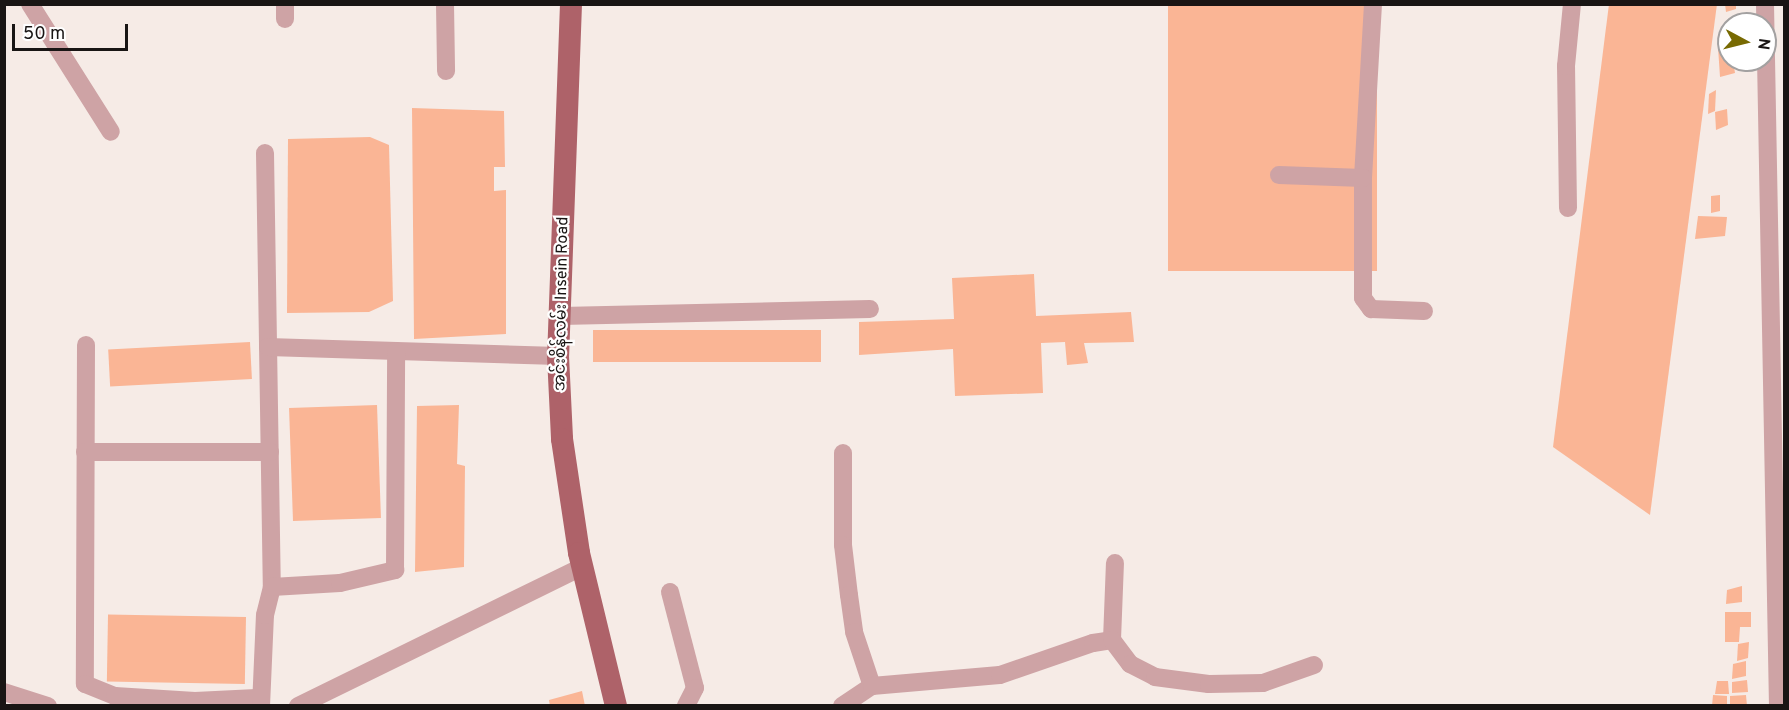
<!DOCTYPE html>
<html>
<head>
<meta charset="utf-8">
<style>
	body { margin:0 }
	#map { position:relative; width:1789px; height:710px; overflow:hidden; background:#f6ebe6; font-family:Overpass,"Noto Sans Myanmar",sans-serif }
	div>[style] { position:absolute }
	.building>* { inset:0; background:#fab595; transform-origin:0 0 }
	.minor>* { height:18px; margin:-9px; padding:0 9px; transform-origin:9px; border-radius:9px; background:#cea3a5 }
	.major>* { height:22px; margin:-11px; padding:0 11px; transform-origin:11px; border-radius:11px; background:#ae6269 }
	span { translate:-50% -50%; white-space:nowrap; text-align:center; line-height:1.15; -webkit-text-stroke:4.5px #fff; paint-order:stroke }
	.street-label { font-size:16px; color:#191514 }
	.frame { position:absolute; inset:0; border:6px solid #191514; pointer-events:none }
	.north { position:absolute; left:1717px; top:12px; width:60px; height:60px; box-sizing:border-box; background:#fff; border:2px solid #a3a1a1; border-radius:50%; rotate:97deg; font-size:16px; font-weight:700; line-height:24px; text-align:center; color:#191514 }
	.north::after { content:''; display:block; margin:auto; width:21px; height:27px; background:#786a02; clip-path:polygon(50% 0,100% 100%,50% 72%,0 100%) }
	.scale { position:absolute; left:12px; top:24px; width:116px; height:27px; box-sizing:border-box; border:3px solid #191514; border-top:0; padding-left:8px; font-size:18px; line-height:21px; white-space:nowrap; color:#191514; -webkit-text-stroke:4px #fff; paint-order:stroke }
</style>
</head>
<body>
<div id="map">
	<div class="building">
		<div style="left:1168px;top:4px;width:209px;height:267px"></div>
		<div style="clip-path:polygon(1609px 4px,1717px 4px,1650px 515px,1553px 447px)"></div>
		<div style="clip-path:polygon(1725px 4px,1736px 4px,1736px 9px,1726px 12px)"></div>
		<div style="clip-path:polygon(1726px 23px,1729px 36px,1726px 37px)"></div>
		<div style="clip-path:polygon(1729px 42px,1729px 60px,1733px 60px,1735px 73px,1720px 77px,1718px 47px)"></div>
		<div style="clip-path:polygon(1716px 90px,1715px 111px,1708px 114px,1709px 94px)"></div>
		<div style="clip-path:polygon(412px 108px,504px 111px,505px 167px,494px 167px,494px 191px,506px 190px,506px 334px,414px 339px)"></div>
		<div style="clip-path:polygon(1727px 109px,1728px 125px,1716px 130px,1715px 112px)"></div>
		<div style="clip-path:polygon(370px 137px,389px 145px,393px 301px,369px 312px,287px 313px,288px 139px)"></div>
		<div style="clip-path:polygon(1720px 195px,1720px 211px,1711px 213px,1711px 196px)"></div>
		<div style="clip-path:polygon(1698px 216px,1727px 217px,1725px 236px,1695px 239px)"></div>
		<div style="clip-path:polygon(1034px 274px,1036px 316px,1131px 312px,1134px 342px,1084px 343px,1088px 363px,1067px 365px,1065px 342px,1041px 343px,1043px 393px,955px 396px,953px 349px,859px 355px,859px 322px,954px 319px,952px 278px)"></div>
		<div style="left:821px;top:330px;width:32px;height:228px;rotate:90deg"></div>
		<div style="left:250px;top:342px;width:37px;height:142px;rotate:87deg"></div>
		<div style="left:377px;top:405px;width:113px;height:88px;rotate:88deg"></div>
		<div style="clip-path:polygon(459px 405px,457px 464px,465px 466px,464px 567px,415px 572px,417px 406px)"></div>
		<div style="clip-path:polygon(1742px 586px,1742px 602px,1726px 604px,1727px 590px)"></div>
		<div style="clip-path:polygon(1725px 612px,1751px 612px,1751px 627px,1740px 627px,1739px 642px,1725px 642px)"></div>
		<div style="left:246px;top:617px;width:67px;height:138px;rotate:91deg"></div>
		<div style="clip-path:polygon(1749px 642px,1748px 658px,1737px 661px,1738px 644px)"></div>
		<div style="clip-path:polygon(1746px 661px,1746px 676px,1732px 679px,1733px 664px)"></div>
		<div style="clip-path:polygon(1747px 680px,1748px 692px,1732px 693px,1732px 682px)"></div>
		<div style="clip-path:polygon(1717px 681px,1728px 681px,1729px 694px,1715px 694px)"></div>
		<div style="clip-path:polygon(582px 691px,585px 706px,550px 706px,549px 700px)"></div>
		<div style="clip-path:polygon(1713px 695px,1727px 696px,1727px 706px,1712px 706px)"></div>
		<div style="clip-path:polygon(1746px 695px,1747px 706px,1730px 706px,1730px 696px)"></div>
	</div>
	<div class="minor">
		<div style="left:30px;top:4px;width:151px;rotate:57.7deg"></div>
		<div style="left:445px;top:4px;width:67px;rotate:89.1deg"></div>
		<div style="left:1373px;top:4px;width:174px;rotate:93.3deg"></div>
		<div style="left:1363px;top:178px;width:120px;rotate:90deg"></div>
		<div style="left:1363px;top:298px;width:14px;rotate:54deg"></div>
		<div style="left:1371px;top:309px;width:53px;rotate:2.2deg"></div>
		<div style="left:1765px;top:4px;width:702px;rotate:88.94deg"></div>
		<div style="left:285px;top:19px;width:15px;rotate:-90deg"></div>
		<div style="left:265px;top:153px;width:434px;rotate:89.1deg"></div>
		<div style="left:1279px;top:175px;width:84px;rotate:2deg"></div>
		<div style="left:1568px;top:208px;width:142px;rotate:-90.8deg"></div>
		<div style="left:1566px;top:66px;width:62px;rotate:-84.5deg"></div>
		<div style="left:561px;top:316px;width:309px;rotate:-1.3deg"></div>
		<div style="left:86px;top:345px;width:339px;rotate:90.2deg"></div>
		<div style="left:85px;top:684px;width:32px;rotate:22deg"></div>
		<div style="left:115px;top:696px;width:80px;rotate:3.6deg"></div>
		<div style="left:195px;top:701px;width:64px;rotate:-2.7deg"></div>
		<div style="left:268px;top:347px;width:290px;rotate:1.8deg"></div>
		<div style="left:85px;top:452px;width:185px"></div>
		<div style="left:843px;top:453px;width:92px;rotate:90deg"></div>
		<div style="left:843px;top:545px;width:50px;rotate:83.2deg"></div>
		<div style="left:849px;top:595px;width:37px;rotate:82deg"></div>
		<div style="left:854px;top:632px;width:57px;rotate:71.6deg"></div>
		<div style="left:670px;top:592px;width:99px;rotate:75.4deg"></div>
		<div style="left:695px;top:688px;width:20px;rotate:117deg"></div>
		<div style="left:1112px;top:640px;width:77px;rotate:-87.8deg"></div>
		<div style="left:4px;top:692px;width:46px;rotate:17.7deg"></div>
		<div style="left:261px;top:706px;width:91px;rotate:-87.5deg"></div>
		<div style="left:265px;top:615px;width:29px;rotate:-76deg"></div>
		<div style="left:272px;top:587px;width:68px;rotate:-3.4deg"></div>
		<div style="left:340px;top:583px;width:57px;rotate:-13.3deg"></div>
		<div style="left:395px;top:570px;width:219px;rotate:-89.7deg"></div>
		<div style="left:298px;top:706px;width:316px;rotate:-26.1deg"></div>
		<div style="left:842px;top:706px;width:36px;rotate:-34deg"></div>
		<div style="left:872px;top:686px;width:128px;rotate:-4.9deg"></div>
		<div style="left:1000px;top:675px;width:98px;rotate:-19deg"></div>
		<div style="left:1093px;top:643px;width:19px;rotate:-9deg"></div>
		<div style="left:1112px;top:640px;width:30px;rotate:53deg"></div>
		<div style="left:1130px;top:664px;width:28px;rotate:27deg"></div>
		<div style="left:1155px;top:677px;width:54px;rotate:7.4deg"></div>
		<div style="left:1209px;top:684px;width:54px;rotate:-1.1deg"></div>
		<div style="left:1263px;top:683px;width:54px;rotate:-19.4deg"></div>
	</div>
	<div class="major">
		<div style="left:571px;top:4px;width:352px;rotate:92.1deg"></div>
		<div style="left:558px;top:356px;width:83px;rotate:87.2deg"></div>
		<div style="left:562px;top:439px;width:115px;rotate:81.5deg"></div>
		<div style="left:579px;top:553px;width:157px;rotate:76.4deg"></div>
	</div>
	<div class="street-label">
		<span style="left:562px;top:304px;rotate:-89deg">အင်းစိန်လမ်း Insein Road</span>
	</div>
	<div class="frame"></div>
	<div class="north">N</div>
	<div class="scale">50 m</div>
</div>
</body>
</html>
